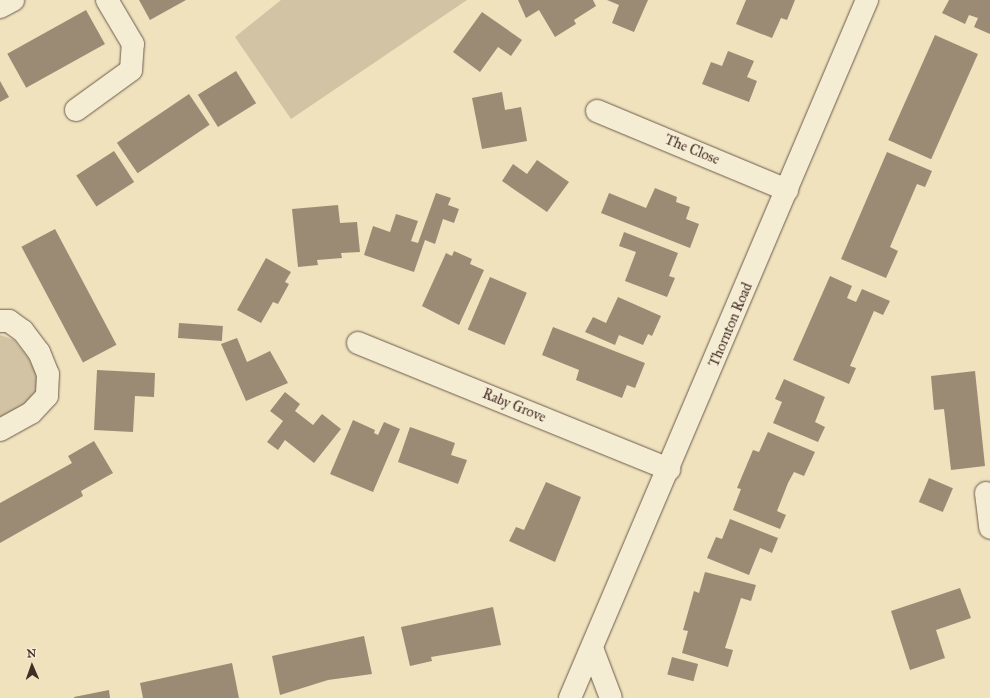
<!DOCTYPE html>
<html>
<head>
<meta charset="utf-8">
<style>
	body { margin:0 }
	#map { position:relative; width:990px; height:698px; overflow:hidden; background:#efe2bd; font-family:"IM FELL Great Primer",serif }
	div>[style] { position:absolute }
	.green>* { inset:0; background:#d1c3a3 }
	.building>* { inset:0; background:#9b8b74; transform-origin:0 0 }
	.roads { filter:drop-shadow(0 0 1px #6c5a4b) drop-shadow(0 0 1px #6c5a4b) }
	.street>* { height:22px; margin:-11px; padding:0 11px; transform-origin:11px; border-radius:11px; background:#f5ecd4 }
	span { translate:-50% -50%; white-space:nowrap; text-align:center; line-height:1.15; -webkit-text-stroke:3.5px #f5ecd4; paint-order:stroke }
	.street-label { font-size:14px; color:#412d25 }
	.north { position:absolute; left:12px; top:646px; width:40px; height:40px; -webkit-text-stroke:3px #f5ecd4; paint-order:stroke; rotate:358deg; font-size:11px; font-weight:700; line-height:16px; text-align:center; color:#412d25 }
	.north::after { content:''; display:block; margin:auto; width:14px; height:18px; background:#412d25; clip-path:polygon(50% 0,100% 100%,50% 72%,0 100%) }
</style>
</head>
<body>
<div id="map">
	<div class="green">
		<div style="clip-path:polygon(281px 0,467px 0,291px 119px,235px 37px)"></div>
		<div style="clip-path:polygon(0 335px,14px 340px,27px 356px,36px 371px,38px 389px,32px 399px,0 418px)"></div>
	</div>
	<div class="building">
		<div style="clip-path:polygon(139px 0,186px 0,150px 20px)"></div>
		<div style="clip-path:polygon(518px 0,593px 0,596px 6px,574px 20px,576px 24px,555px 37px,539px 10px,526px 18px)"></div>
		<div style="clip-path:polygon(607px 0,648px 0,634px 32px,612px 23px,619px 5px)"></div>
		<div style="clip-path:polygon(746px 0,795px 0,787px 20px,781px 18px,772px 38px,736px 24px)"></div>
		<div style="clip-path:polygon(949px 0,990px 0,990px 34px,974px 27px,978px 18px,969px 15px,965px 24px,942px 13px)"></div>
		<div style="left:86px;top:10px;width:39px;height:90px;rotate:61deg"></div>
		<div style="clip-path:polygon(482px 12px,522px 40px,511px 56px,498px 47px,480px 72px,453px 52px)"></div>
		<div style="left:935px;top:35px;width:47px;height:115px;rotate:24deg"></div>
		<div style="clip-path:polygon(728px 51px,754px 61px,747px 77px,757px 81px,749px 102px,702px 84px,711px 62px,722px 66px)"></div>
		<div style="left:236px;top:71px;width:38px;height:45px;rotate:58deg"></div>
		<div style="clip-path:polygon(0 81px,9px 97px,0 102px)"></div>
		<div style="clip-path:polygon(502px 92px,505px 110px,521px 107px,527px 141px,482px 149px,472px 98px)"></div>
		<div style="left:189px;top:94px;width:37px;height:87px;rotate:56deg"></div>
		<div style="left:114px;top:151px;width:37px;height:45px;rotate:57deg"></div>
		<div style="clip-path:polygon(887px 152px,932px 171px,925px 187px,917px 184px,890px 247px,898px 251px,886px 278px,841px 259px)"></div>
		<div style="clip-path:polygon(537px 160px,569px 182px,547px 212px,502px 181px,513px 164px,527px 174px)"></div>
		<div style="clip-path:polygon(655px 188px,677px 197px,676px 202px,690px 207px,686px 219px,699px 224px,690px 248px,601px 213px,609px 193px,646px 208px)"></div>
		<div style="clip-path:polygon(436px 193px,451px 198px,448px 205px,459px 209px,454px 223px,443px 219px,435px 244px,425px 240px,414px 272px,364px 255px,373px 226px,390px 232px,396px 214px,418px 221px,411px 241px,418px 243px)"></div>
		<div style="clip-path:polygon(338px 205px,340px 223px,357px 222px,360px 252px,341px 253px,342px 258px,317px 260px,318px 265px,298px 267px,292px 209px)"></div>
		<div style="left:55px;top:229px;width:131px;height:38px;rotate:62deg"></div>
		<div style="clip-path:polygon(624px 232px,678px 253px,669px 276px,675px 278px,667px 297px,625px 281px,636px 252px,619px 246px)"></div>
		<div style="clip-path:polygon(454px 251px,472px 259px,470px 264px,484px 270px,459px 325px,422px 306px,446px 253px,452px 256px)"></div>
		<div style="clip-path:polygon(266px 258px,291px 272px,285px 282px,289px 284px,278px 304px,273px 302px,261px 323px,237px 310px)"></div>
		<div style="clip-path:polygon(830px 276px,852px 286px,847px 298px,856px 302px,862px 289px,890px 301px,883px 315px,874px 311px,850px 366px,856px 368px,849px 384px,793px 360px)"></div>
		<div style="left:490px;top:277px;width:40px;height:57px;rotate:23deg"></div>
		<div style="clip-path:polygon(618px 297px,661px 316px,652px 336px,648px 334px,643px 345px,619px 335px,615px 345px,585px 332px,593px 317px,606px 323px)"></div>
		<div style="left:179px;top:323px;width:44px;height:15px;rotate:4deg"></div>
		<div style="clip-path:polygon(553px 327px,645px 363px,635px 388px,627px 385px,622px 398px,576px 380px,579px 370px,542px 355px)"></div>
		<div style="clip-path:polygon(237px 338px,247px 362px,270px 351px,288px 383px,246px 401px,221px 344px)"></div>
		<div style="clip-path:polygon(97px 370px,155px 373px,154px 397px,135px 396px,133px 432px,94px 430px)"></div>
		<div style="clip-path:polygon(975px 371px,985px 466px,951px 470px,944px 409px,934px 410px,931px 376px)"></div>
		<div style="clip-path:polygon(784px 379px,825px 397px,815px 422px,825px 427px,818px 442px,773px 423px,782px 402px,775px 399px)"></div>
		<div style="clip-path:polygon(285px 392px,300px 404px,295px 411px,313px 425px,322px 414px,341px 429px,314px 463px,285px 440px,278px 450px,267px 442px,283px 421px,270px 411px)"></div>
		<div style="clip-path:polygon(353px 420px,375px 430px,374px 433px,378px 435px,384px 422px,400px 429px,373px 492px,330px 474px)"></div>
		<div style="clip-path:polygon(410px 427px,455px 443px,451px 455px,467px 460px,458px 484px,398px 462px)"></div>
		<div style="clip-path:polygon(768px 432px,815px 452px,804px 476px,794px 472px,788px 483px,777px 511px,786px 515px,780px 529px,733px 510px,741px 489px,737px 488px,753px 450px,759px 452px)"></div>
		<div style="clip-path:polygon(94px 441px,113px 473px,81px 491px,83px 496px,0 543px,0 503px,72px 463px,68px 456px)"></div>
		<div style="left:929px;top:478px;width:26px;height:26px;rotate:23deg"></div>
		<div style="clip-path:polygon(546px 482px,581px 497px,555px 562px,509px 541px,516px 527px,524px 530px)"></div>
		<div style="clip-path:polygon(730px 519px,778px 538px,772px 553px,760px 548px,749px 575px,707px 558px,716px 537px,722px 539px)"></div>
		<div style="clip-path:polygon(705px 572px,756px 585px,751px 601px,741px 598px,725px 648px,733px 650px,728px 667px,682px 653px,688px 631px,683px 630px,694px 591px,699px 593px)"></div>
		<div style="clip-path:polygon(960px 588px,971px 618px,936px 630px,945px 658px,910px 670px,891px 611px)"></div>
		<div style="clip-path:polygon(493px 607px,501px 645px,431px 657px,432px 661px,410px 666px,401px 627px)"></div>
		<div style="clip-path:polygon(364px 636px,372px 674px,328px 680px,280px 695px,272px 656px)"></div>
		<div style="left:672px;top:657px;width:27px;height:18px;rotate:15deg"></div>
		<div style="clip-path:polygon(232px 663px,239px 698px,143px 698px,140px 683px)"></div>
		<div style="clip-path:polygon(109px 690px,110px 698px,74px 698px,74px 697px)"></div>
	</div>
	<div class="roads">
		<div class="street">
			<div style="left:0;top:7px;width:15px;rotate:-28deg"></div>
			<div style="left:76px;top:110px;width:68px;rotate:-36deg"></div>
			<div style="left:131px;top:70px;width:26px;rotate:-86deg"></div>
			<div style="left:133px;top:44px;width:51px;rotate:-120.6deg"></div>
			<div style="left:597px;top:111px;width:206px;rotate:22.6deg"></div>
			<div style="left:0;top:321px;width:9px"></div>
			<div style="left:9px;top:321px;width:17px;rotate:36deg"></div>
			<div style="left:23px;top:331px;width:26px;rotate:53deg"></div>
			<div style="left:39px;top:352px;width:24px;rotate:68deg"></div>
			<div style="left:48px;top:374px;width:22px;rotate:93deg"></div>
			<div style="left:47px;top:396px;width:23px;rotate:133deg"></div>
			<div style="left:31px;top:413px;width:35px;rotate:151deg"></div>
			<div style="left:358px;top:343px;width:336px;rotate:22.1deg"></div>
			<div style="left:986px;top:493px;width:35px;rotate:83deg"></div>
			<div style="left:592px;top:648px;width:53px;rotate:69.2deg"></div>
			<div style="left:570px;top:698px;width:759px;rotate:-66.95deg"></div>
		</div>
	</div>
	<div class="street-label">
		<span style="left:692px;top:150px;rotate:22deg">The Close</span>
		<span style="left:731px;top:325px;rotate:-67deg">Thornton Road</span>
		<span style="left:514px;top:406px;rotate:22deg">Raby Grove</span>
	</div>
	<div class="north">N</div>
</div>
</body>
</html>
